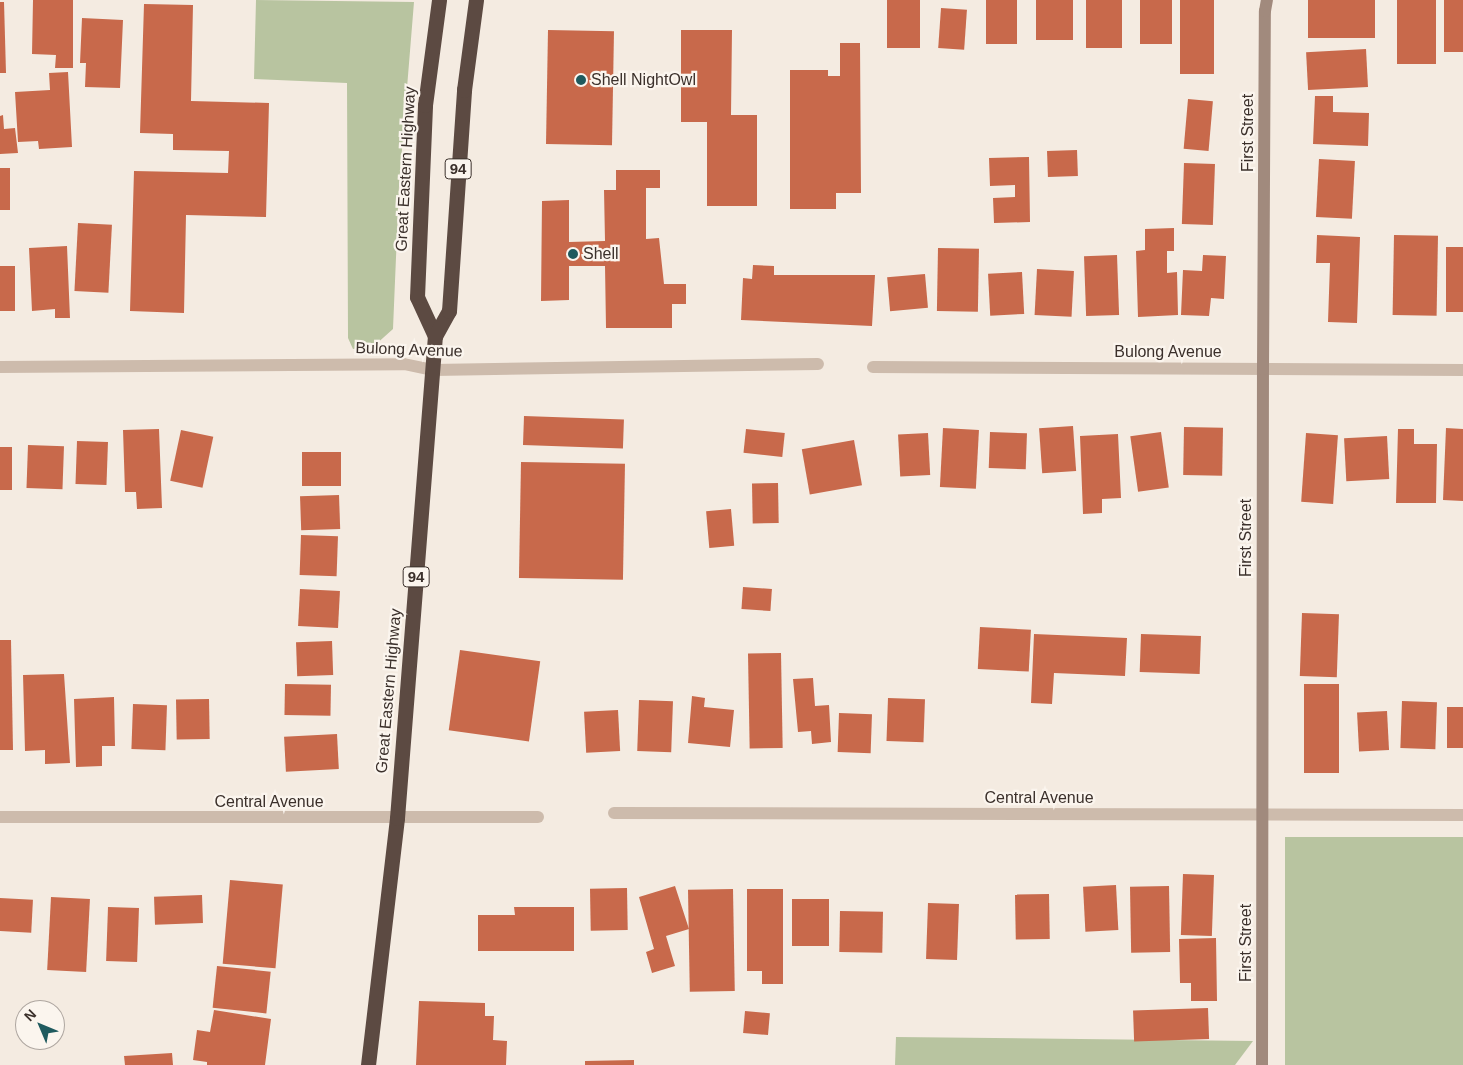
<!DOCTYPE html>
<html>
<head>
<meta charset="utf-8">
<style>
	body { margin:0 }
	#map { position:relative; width:1463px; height:1065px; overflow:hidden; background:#f4ebe1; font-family:Arial,sans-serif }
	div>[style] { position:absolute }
	.green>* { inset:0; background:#b8c4a0; transform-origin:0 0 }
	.building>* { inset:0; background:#c8694b; transform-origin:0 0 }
	.street>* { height:12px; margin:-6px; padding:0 6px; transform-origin:6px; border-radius:6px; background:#cdbbac }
	.secondary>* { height:12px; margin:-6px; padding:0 6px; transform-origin:6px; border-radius:6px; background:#a18a7d }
	.highway>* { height:15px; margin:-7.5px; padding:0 7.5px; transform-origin:7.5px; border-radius:7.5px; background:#5c4a42 }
	.dots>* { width:14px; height:14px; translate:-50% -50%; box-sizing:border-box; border:2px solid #fbf5ee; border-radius:50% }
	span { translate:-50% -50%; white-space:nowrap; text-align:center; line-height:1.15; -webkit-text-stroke:4.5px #fbf5ee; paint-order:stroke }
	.shield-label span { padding:1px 4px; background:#fbf5ee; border:1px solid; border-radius:4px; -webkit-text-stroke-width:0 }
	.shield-label { font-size:15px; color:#3b302b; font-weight:700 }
	.poi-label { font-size:16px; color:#3b302b }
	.left { translate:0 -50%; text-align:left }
	.street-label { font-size:16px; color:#3b302b }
	.north { position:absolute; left:15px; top:1000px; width:50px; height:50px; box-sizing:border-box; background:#fbf5ee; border:1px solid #aea6a0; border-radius:50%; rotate:315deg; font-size:14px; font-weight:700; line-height:20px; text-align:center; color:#3b302b }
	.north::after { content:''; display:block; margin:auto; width:18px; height:22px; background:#1f5a5e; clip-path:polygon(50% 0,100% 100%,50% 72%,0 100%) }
</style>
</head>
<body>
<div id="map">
	<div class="green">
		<div style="clip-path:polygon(256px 0,414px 2px,399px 186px,393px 329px,374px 346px,353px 349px,348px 338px,347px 83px,254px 79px)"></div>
		<div style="left:1463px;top:837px;width:228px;height:178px;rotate:90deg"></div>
		<div style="clip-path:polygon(896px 1037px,1253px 1041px,1235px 1065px,895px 1065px)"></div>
	</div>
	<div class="building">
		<div style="clip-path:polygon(33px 0,73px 0,73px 68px,55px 68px,56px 55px,32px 54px)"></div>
		<div style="left:887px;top:0;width:33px;height:48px"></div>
		<div style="left:986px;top:0;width:31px;height:44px"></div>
		<div style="left:1036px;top:0;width:37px;height:40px"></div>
		<div style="left:1086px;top:0;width:36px;height:48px"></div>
		<div style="left:1140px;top:0;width:32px;height:44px"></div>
		<div style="left:1180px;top:0;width:34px;height:74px"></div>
		<div style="left:1308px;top:0;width:67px;height:38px"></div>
		<div style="left:1397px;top:0;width:39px;height:64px"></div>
		<div style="left:1444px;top:0;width:19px;height:52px"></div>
		<div style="clip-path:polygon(0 2px,4px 2px,6px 73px,0 73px)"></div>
		<div style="clip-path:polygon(144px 4px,193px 5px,191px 101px,269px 103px,266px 217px,186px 215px,184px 313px,130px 311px,134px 171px,228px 173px,229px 151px,173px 150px,173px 134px,140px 133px)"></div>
		<div style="left:941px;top:8px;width:26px;height:40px;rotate:4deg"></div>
		<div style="clip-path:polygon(82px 18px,123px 20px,120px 88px,85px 87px,86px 63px,80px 63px)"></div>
		<div style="left:548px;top:30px;width:66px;height:114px;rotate:1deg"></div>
		<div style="clip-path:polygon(681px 30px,732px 30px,731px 115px,757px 115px,757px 206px,707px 206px,707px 122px,681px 122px)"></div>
		<div style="clip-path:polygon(840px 43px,860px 43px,861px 193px,836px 193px,836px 209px,790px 209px,790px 70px,828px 70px,828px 76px,840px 76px)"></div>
		<div style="left:1366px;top:49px;width:38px;height:60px;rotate:87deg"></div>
		<div style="clip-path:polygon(68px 72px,72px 147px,39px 149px,38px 141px,18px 142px,15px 92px,50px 90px,49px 73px)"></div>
		<div style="clip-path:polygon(1315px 96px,1333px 96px,1333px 112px,1369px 113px,1368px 146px,1313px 144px)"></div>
		<div style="left:1188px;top:99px;width:25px;height:50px;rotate:5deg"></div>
		<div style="clip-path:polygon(3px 115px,4px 129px,15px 128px,18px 153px,0 154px,0 116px)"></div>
		<div style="left:1077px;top:150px;width:26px;height:30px;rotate:88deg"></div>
		<div style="clip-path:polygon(1029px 157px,1030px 222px,994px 223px,993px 198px,1015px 197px,1015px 185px,990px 186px,989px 158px)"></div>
		<div style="left:1319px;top:159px;width:36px;height:58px;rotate:3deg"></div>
		<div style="left:1184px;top:163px;width:31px;height:61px;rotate:2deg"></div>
		<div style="left:0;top:168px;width:10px;height:42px"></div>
		<div style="clip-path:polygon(616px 170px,660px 170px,660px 188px,646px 188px,646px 239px,659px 238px,664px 284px,686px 284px,686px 304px,672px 304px,672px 328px,606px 328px,605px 266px,569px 266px,569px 300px,541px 301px,542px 201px,569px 200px,569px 242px,605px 241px,604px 190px,616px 190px)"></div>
		<div style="left:78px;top:223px;width:34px;height:68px;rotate:3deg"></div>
		<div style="clip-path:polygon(1174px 228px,1174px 251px,1167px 251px,1167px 273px,1177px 272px,1178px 315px,1138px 317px,1136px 251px,1145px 250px,1145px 229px)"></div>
		<div style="clip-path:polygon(1317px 235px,1360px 237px,1357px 323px,1328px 322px,1330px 263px,1316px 263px)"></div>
		<div style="left:1394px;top:235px;width:44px;height:80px;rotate:1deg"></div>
		<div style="clip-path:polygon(67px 246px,70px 318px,55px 318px,55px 309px,32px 311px,29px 248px)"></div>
		<div style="left:1446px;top:247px;width:17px;height:65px"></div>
		<div style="left:938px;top:248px;width:41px;height:63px;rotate:1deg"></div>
		<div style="left:1117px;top:255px;width:60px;height:33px;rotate:88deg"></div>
		<div style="clip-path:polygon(1203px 255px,1226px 256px,1224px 299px,1211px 298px,1209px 316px,1181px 315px,1183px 270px,1202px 271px)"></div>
		<div style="clip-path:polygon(753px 265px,774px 266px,774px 275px,875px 275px,872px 326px,741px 320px,743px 278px,752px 279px)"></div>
		<div style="left:0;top:266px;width:15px;height:45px"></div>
		<div style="left:1037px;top:269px;width:37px;height:46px;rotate:3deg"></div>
		<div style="left:1022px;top:272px;width:42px;height:34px;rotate:87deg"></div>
		<div style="left:925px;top:274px;width:34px;height:38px;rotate:85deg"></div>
		<div style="left:524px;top:416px;width:100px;height:29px;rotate:2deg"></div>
		<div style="left:1073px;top:426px;width:45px;height:34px;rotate:86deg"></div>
		<div style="left:1184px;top:427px;width:39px;height:48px;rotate:1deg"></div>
		<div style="left:943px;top:428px;width:36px;height:59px;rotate:3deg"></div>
		<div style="clip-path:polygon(1446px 428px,1463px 429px,1463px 501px,1443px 500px)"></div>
		<div style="clip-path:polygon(159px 429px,162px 508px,137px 509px,136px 492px,125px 492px,123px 430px)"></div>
		<div style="left:746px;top:429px;width:39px;height:24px;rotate:6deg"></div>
		<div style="clip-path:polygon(1398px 429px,1414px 429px,1414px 444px,1437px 444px,1436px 503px,1396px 503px)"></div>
		<div style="left:181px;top:430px;width:33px;height:52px;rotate:12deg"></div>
		<div style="left:990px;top:432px;width:37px;height:36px;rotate:2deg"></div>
		<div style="left:1161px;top:432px;width:56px;height:31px;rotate:82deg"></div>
		<div style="left:928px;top:433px;width:42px;height:30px;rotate:87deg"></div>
		<div style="left:1306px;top:433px;width:32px;height:69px;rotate:4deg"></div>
		<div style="clip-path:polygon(1118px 434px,1121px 498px,1102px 499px,1102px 513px,1083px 514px,1080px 436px)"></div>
		<div style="left:1387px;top:436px;width:43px;height:43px;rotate:87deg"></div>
		<div style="left:854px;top:440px;width:46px;height:53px;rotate:80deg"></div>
		<div style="left:77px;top:441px;width:31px;height:43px;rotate:2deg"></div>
		<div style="left:28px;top:445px;width:36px;height:43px;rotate:2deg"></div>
		<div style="left:0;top:447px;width:12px;height:43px"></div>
		<div style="left:341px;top:452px;width:34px;height:39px;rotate:90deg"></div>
		<div style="left:521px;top:462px;width:104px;height:116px;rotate:1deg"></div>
		<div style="left:778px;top:483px;width:40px;height:26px;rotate:89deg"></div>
		<div style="left:339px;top:495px;width:34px;height:39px;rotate:88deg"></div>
		<div style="left:731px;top:509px;width:37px;height:25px;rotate:85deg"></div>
		<div style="left:301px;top:535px;width:37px;height:40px;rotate:2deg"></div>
		<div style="left:743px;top:587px;width:29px;height:22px;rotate:4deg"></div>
		<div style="left:300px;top:589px;width:40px;height:37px;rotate:3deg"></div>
		<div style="left:1302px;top:613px;width:37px;height:63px;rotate:2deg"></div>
		<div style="left:980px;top:627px;width:51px;height:42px;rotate:3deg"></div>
		<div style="clip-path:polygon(1034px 634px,1127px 638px,1125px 676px,1054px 673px,1052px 704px,1031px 703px)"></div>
		<div style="left:1141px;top:634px;width:60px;height:38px;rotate:2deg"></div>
		<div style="clip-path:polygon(0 640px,11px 640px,13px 750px,0 750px)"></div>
		<div style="left:332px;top:641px;width:34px;height:36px;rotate:88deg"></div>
		<div style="left:460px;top:650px;width:81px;height:81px;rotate:8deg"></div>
		<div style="left:781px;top:653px;width:95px;height:33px;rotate:89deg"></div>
		<div style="clip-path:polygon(64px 674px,70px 763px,45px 764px,45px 750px,25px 751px,23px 675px)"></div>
		<div style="clip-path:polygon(813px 678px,815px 706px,829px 705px,831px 742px,812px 744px,811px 731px,798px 732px,793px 679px)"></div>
		<div style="left:285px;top:684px;width:46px;height:31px;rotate:1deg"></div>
		<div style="left:1304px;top:684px;width:35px;height:89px"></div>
		<div style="clip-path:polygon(692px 696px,705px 698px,704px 707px,734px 710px,730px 747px,688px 743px)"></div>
		<div style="clip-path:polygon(114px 697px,115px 746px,102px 746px,102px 766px,76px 767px,74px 699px)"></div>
		<div style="left:888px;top:698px;width:37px;height:43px;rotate:2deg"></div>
		<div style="left:209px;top:699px;width:40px;height:33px;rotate:89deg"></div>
		<div style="left:639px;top:700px;width:34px;height:51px;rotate:2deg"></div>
		<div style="left:1402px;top:701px;width:35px;height:47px;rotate:2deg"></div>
		<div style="left:133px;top:704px;width:34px;height:45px;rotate:2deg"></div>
		<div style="left:1447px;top:707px;width:16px;height:41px"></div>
		<div style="left:618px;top:710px;width:41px;height:34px;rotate:87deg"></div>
		<div style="left:1387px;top:711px;width:39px;height:30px;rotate:87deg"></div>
		<div style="left:839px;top:713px;width:33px;height:39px;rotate:2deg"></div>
		<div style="left:337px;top:734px;width:35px;height:53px;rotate:87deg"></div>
		<div style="left:1183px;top:874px;width:31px;height:61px;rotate:2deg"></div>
		<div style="left:230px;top:880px;width:53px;height:84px;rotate:5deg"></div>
		<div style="left:1116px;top:885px;width:45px;height:33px;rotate:87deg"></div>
		<div style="clip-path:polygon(675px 886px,689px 929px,666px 936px,675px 966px,652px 973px,646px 952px,654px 949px,639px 897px)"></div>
		<div style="left:1169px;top:886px;width:66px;height:39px;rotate:89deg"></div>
		<div style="left:627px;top:888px;width:42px;height:37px;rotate:89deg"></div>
		<div style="left:733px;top:889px;width:102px;height:45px;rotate:89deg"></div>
		<div style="clip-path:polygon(747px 889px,783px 889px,783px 984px,762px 984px,762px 971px,747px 971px)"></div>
		<div style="left:1049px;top:894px;width:45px;height:34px;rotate:89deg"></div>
		<div style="left:202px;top:895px;width:28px;height:48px;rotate:88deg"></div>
		<div style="left:51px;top:897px;width:39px;height:73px;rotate:3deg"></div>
		<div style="left:0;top:898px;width:33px;height:33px;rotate:3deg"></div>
		<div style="left:829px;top:899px;width:47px;height:37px;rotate:90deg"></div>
		<div style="left:928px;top:903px;width:31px;height:56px;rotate:2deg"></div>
		<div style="left:108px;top:907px;width:31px;height:54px;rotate:2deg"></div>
		<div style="clip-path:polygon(514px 907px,574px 907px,574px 951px,478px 951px,478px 915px,515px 915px)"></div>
		<div style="left:840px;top:911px;width:43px;height:41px;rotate:1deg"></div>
		<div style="clip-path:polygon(1216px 938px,1217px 1001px,1191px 1001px,1191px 983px,1180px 983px,1179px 939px)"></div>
		<div style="left:217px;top:966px;width:54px;height:42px;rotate:6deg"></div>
		<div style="clip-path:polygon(419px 1001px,485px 1003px,485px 1016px,494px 1016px,493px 1040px,507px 1041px,506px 1065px,416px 1065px)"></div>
		<div style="left:1208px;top:1008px;width:31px;height:75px;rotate:88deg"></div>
		<div style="clip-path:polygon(214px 1010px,271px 1019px,265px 1065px,207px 1065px,207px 1062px,193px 1060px,197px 1030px,210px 1032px)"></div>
		<div style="left:745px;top:1011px;width:25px;height:22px;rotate:5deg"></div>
		<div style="clip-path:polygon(172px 1053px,173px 1065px,125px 1065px,124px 1056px)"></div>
		<div style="clip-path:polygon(634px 1060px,634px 1065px,585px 1065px,585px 1061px)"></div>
	</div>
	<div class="street">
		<div style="left:0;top:367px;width:404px;rotate:-0.4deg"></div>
		<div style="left:404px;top:364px;width:30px;rotate:12deg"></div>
		<div style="left:433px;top:370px;width:385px;rotate:-0.9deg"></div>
		<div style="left:873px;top:367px;width:590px;rotate:0.29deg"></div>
		<div style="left:614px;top:813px;width:849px;rotate:0.13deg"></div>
		<div style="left:0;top:817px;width:538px"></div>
	</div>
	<div class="secondary">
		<div style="left:1262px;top:1065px;width:696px;rotate:-89.92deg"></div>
		<div style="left:1263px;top:369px;width:358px;rotate:-89.7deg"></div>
		<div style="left:1265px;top:11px;width:11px;rotate:-80deg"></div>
	</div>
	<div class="highway">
		<div style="left:435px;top:336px;width:43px;rotate:-114.8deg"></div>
		<div style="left:417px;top:297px;width:192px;rotate:-87.6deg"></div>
		<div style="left:425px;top:105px;width:106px;rotate:-82.4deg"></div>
		<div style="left:368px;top:1065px;width:249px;rotate:-83.3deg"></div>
		<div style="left:397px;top:818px;width:483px;rotate:-85.5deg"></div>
		<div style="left:435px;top:336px;width:29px;rotate:-61deg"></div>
		<div style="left:449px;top:311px;width:222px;rotate:-86.1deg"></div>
		<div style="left:464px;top:90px;width:91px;rotate:-82.4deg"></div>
	</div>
	<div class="dots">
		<div style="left:581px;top:80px;background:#1f5a5e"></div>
		<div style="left:573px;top:254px;background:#1f5a5e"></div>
	</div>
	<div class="shield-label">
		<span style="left:458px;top:169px">94</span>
		<span style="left:416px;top:577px">94</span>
	</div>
	<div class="poi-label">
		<span class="left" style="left:591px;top:80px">Shell NightOwl</span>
		<span class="left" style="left:583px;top:254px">Shell</span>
	</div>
	<div class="street-label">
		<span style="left:1248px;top:133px;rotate:-90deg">First Street</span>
		<span style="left:406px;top:169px;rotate:-87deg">Great Eastern Highway</span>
		<span style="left:409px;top:350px;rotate:2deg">Bulong Avenue</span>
		<span style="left:1168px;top:352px">Bulong Avenue</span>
		<span style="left:1246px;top:538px;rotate:-90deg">First Street</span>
		<span style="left:389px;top:691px;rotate:-85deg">Great Eastern Highway</span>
		<span style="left:1039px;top:798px">Central Avenue</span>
		<span style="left:269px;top:802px">Central Avenue</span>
		<span style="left:1246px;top:943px;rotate:-90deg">First Street</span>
	</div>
	<div class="north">N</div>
</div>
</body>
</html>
